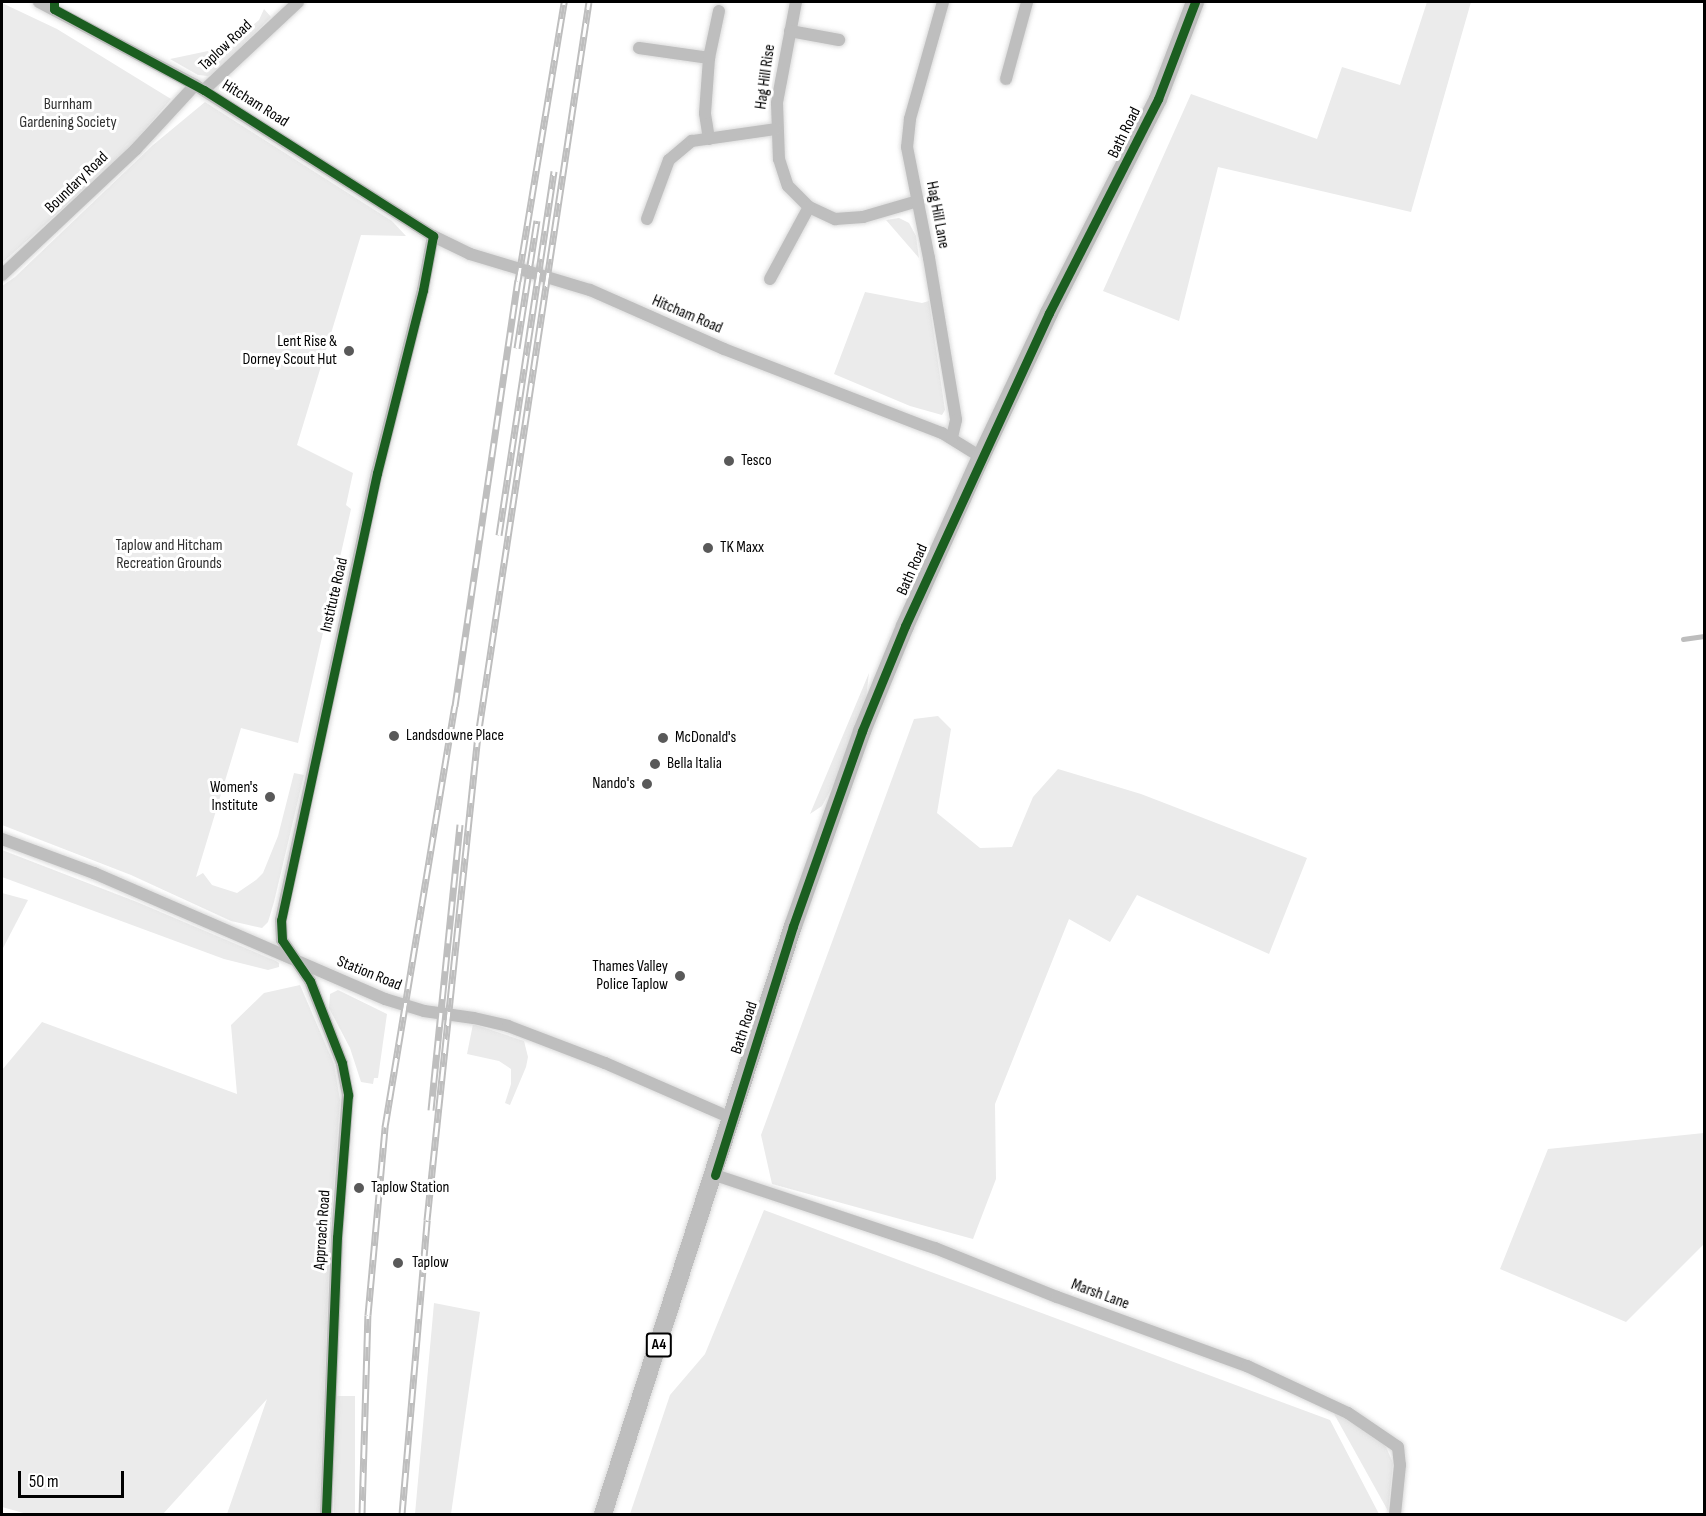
<!DOCTYPE html>
<html>
<head>
<meta charset="utf-8">
<style>
	body { margin:0 }
	#map { position:relative; width:1706px; height:1516px; overflow:hidden; background:#fff; font-family:"Sofia Sans Condensed",sans-serif }
	div>[style] { position:absolute }
	.green>* { inset:0; background:#ebebeb; transform-origin:0 0 }
	.stream>* { height:4.5px; margin:-2.25px; padding:0 2.25px; transform-origin:2.25px; border-radius:2.25px; background:#bdbdbd }
	.roads { filter:drop-shadow(0 0 2px #dbdbdb) drop-shadow(0 0 2px #dbdbdb) }
	.street>* { height:12px; margin:-6px; padding:0 6px; transform-origin:6px; border-radius:6px; background:#bebebe }
	.primary>* { height:18px; margin:-9px; padding:0 9px; transform-origin:9px; border-radius:9px; background:#bebebe }
	.rail>* { height:7px; margin-top:-3.5px; transform-origin:0; background:repeating-linear-gradient(90deg,#fff 0 14px,#bebebe 0 28px); box-sizing:border-box; border-block:2px solid #bebebe }
	.cycleway>* { height:9px; margin:-4.5px; padding:0 4.5px; transform-origin:4.5px; border-radius:4.5px; background:#1b5e20 }
	.dots>* { width:16px; height:16px; translate:-50% -50%; box-sizing:border-box; border:3px solid #fff; border-radius:50% }
	span { translate:-50% -50%; white-space:nowrap; text-align:center; line-height:1.15; -webkit-text-stroke:6px #fff; paint-order:stroke }
	.shield-label span { padding:2px 4px; background:#fff; border:2px solid; border-radius:4px; -webkit-text-stroke-width:0 }
	.shield-label { font-size:15px; color:#000; font-weight:700 }
	.street-label { font-size:16px; color:#000 }
	.park-label { font-size:16px; color:#313131 }
	.poi-label { font-size:16px; color:#000 }
	.right { translate:-100% -50%; text-align:right }
	.left { translate:0 -50%; text-align:left }
	.frame { position:absolute; inset:0; border:3px solid #000; pointer-events:none }
	.scale { position:absolute; left:18px; top:1471px; width:106px; height:27px; box-sizing:border-box; border:3px solid #000; border-top:0; padding-left:8px; font-size:18px; line-height:21px; white-space:nowrap; color:#000; -webkit-text-stroke:4px #fff; paint-order:stroke }
</style>
</head>
<body>
<div id="map">
	<div class="green">
		<div style="clip-path:polygon(1427px 2px,1471px 2px,1411px 212px,1218px 167px,1179px 321px,1103px 291px,1191px 94px,1317px 139px,1342px 67px,1400px 85px)"></div>
		<div style="clip-path:polygon(2px 3px,57px 29px,171px 99px,127px 151px,2px 263px)"></div>
		<div style="clip-path:polygon(264px 9px,271px 17px,216px 72px,208px 76px,198px 75px,170px 59px,227px 47px,259px 20px)"></div>
		<div style="clip-path:polygon(205px 102px,392px 221px,406px 236px,361px 235px,297px 445px,353px 473px,346px 505px,351px 509px,298px 743px,241px 728px,196px 877px,203px 873px,212px 885px,237px 893px,256px 880px,263px 873px,278px 836px,294px 773px,304px 775px,274px 902px,268px 922px,262px 928px,231px 921px,131px 875px,2px 825px,2px 286px,15px 277px,153px 145px)"></div>
		<div style="clip-path:polygon(899px 218px,909px 223px,916px 236px,919px 258px,886px 220px)"></div>
		<div style="clip-path:polygon(865px 292px,922px 303px,929px 301px,945px 410px,942px 415px,910px 406px,834px 374px)"></div>
		<div style="clip-path:polygon(869px 673px,866px 698px,837px 778px,822px 806px,810px 814px)"></div>
		<div style="clip-path:polygon(938px 716px,951px 729px,937px 813px,980px 848px,1012px 847px,1033px 797px,1058px 769px,1141px 794px,1307px 858px,1269px 954px,1137px 895px,1110px 942px,1069px 919px,995px 1104px,996px 1179px,973px 1239px,772px 1184px,761px 1135px,914px 719px)"></div>
		<div style="clip-path:polygon(2px 850px,137px 902px,276px 961px,279px 963px,279px 967px,268px 970px,224px 959px,2px 877px)"></div>
		<div style="clip-path:polygon(2px 893px,28px 900px,2px 950px)"></div>
		<div style="clip-path:polygon(300px 985px,334px 1064px,340px 1100px,330px 1241px,320px 1514px,227px 1514px,267px 1399px,163px 1514px,27px 1514px,2px 1507px,2px 1070px,42px 1022px,237px 1094px,231px 1025px,264px 993px)"></div>
		<div style="clip-path:polygon(338px 990px,387px 1014px,378px 1078px,374px 1078px,373px 1084px,361px 1082px,350px 1048px,329px 1008px,330px 994px)"></div>
		<div style="clip-path:polygon(473px 1024px,524px 1041px,528px 1057px,526px 1067px,510px 1105px,505px 1103px,511px 1084px,511px 1069px,499px 1061px,467px 1054px)"></div>
		<div style="clip-path:polygon(1704px 1133px,1704px 1244px,1626px 1322px,1500px 1269px,1548px 1149px)"></div>
		<div style="clip-path:polygon(764px 1210px,1330px 1420px,1379px 1514px,630px 1514px,670px 1395px,705px 1354px)"></div>
		<div style="clip-path:polygon(434px 1303px,480px 1312px,451px 1514px,415px 1514px)"></div>
		<div style="left:355px;top:1396px;width:118px;height:21px;rotate:90deg"></div>
		<div style="clip-path:polygon(1333px 1412px,1375px 1434px,1386px 1447px,1393px 1463px,1388px 1511px)"></div>
	</div>
	<div class="stream">
		<div style="left:1683px;top:639px;width:21px;rotate:-8deg"></div>
	</div>
	<div class="roads">
		<div class="street">
			<div style="left:39px;top:2px;width:177px;rotate:28deg"></div>
			<div style="left:195px;top:85px;width:282px;rotate:32.4deg"></div>
			<div style="left:433px;top:236px;width:41px;rotate:25.9deg"></div>
			<div style="left:470px;top:254px;width:125px;rotate:16.7deg"></div>
			<div style="left:590px;top:290px;width:146px;rotate:23.8deg"></div>
			<div style="left:724px;top:349px;width:234px;rotate:21.1deg"></div>
			<div style="left:942px;top:433px;width:46px;rotate:31.6deg"></div>
			<div style="left:796px;top:2px;width:103px;rotate:100.7deg"></div>
			<div style="left:777px;top:103px;width:56px;rotate:88deg"></div>
			<div style="left:779px;top:159px;width:28px;rotate:72deg"></div>
			<div style="left:788px;top:186px;width:30px;rotate:45deg"></div>
			<div style="left:809px;top:207px;width:29px;rotate:25deg"></div>
			<div style="left:835px;top:219px;width:28px;rotate:-4deg"></div>
			<div style="left:863px;top:217px;width:57px;rotate:-16.2deg"></div>
			<div style="left:943px;top:2px;width:122px;rotate:105.8deg"></div>
			<div style="left:910px;top:119px;width:28px;rotate:96deg"></div>
			<div style="left:907px;top:147px;width:113px;rotate:78.8deg"></div>
			<div style="left:929px;top:258px;width:164px;rotate:80.5deg"></div>
			<div style="left:956px;top:420px;width:18px;rotate:103deg"></div>
			<div style="left:790px;top:31px;width:50px;rotate:10.4deg"></div>
			<div style="left:639px;top:48px;width:71px;rotate:8.1deg"></div>
			<div style="left:1006px;top:79px;width:80px;rotate:-74.7deg"></div>
			<div style="left:204px;top:90px;width:129px;rotate:-43.1deg"></div>
			<div style="left:709px;top:139px;width:26px;rotate:-99deg"></div>
			<div style="left:705px;top:113px;width:55px;rotate:-85.8deg"></div>
			<div style="left:709px;top:58px;width:48px;rotate:-78deg"></div>
			<div style="left:647px;top:219px;width:63px;rotate:-69.6deg"></div>
			<div style="left:669px;top:160px;width:30px;rotate:-40deg"></div>
			<div style="left:692px;top:141px;width:85px;rotate:-8.1deg"></div>
			<div style="left:2px;top:275px;width:184px;rotate:-43.2deg"></div>
			<div style="left:136px;top:149px;width:87px;rotate:-47.3deg"></div>
			<div style="left:770px;top:279px;width:82px;rotate:-61.6deg"></div>
			<div style="left:2px;top:839px;width:98px;rotate:20.3deg"></div>
			<div style="left:94px;top:873px;width:317px;rotate:23.4deg"></div>
			<div style="left:385px;top:999px;width:41px;rotate:17.1deg"></div>
			<div style="left:424px;top:1011px;width:50px;rotate:8deg"></div>
			<div style="left:474px;top:1018px;width:35px;rotate:13deg"></div>
			<div style="left:508px;top:1026px;width:104px;rotate:20.9deg"></div>
			<div style="left:605px;top:1063px;width:137px;rotate:23.6deg"></div>
			<div style="left:715px;top:1175px;width:232px;rotate:18.4deg"></div>
			<div style="left:935px;top:1248px;width:131px;rotate:21.9deg"></div>
			<div style="left:1057px;top:1297px;width:202px;rotate:20deg"></div>
			<div style="left:1247px;top:1366px;width:111px;rotate:25deg"></div>
			<div style="left:1348px;top:1413px;width:60px;rotate:34.2deg"></div>
			<div style="left:1398px;top:1447px;width:18px;rotate:84deg"></div>
			<div style="left:1400px;top:1465px;width:49px;rotate:95.8deg"></div>
			<div style="left:326px;top:1514px;width:277px;rotate:-87.7deg"></div>
			<div style="left:337px;top:1237px;width:142px;rotate:-85.6deg"></div>
			<div style="left:348px;top:1095px;width:33px;rotate:-101deg"></div>
			<div style="left:342px;top:1063px;width:88px;rotate:-111.3deg"></div>
			<div style="left:310px;top:981px;width:50px;rotate:-124.3deg"></div>
			<div style="left:282px;top:940px;width:20px;rotate:-93deg"></div>
			<div style="left:281px;top:920px;width:457px;rotate:-77.9deg"></div>
			<div style="left:377px;top:473px;width:189px;rotate:-75.9deg"></div>
			<div style="left:423px;top:290px;width:55px;rotate:-79.5deg"></div>
		</div>
		<div class="primary">
			<div style="left:603px;top:1514px;width:618px;rotate:-72.09deg"></div>
			<div style="left:793px;top:926px;width:207px;rotate:-70.5deg"></div>
			<div style="left:862px;top:731px;width:113px;rotate:-67.7deg"></div>
			<div style="left:905px;top:626px;width:185px;rotate:-65.8deg"></div>
			<div style="left:981px;top:457px;width:159px;rotate:-64.7deg"></div>
			<div style="left:1049px;top:313px;width:240px;rotate:-63deg"></div>
			<div style="left:1158px;top:99px;width:104px;rotate:-69.1deg"></div>
		</div>
	</div>
	<div class="rail">
		<div style="left:517px;top:348px;width:129px;rotate:-81.1deg"></div>
		<div style="left:499px;top:535px;width:368px;rotate:-81.4deg"></div>
		<div style="left:431px;top:1110px;width:287px;rotate:-84.2deg"></div>
		<div style="left:362px;top:1514px;width:199px;rotate:-88.3deg"></div>
		<div style="left:368px;top:1315px;width:189px;rotate:-84.8deg"></div>
		<div style="left:385px;top:1127px;width:427px;rotate:-80.6deg"></div>
		<div style="left:455px;top:706px;width:430px;rotate:-81.6deg"></div>
		<div style="left:518px;top:281px;width:283px;rotate:-80.6deg"></div>
		<div style="left:402px;top:1514px;width:295px;rotate:-85.1deg"></div>
		<div style="left:427px;top:1220px;width:494px;rotate:-84deg"></div>
		<div style="left:479px;top:729px;width:735px;rotate:-81.4deg"></div>
	</div>
	<div class="cycleway">
		<div style="left:54px;top:2px;width:7px;rotate:90deg"></div>
		<div style="left:54px;top:9px;width:170px;rotate:28.4deg"></div>
		<div style="left:204px;top:90px;width:272px;rotate:32.5deg"></div>
		<div style="left:433px;top:236px;width:55px;rotate:100.5deg"></div>
		<div style="left:423px;top:290px;width:189px;rotate:104.1deg"></div>
		<div style="left:377px;top:473px;width:457px;rotate:102.1deg"></div>
		<div style="left:281px;top:920px;width:20px;rotate:87deg"></div>
		<div style="left:282px;top:940px;width:50px;rotate:55.7deg"></div>
		<div style="left:310px;top:981px;width:88px;rotate:68.7deg"></div>
		<div style="left:342px;top:1063px;width:33px;rotate:79deg"></div>
		<div style="left:348px;top:1095px;width:142px;rotate:94.4deg"></div>
		<div style="left:337px;top:1237px;width:277px;rotate:92.3deg"></div>
		<div style="left:715px;top:1175px;width:261px;rotate:-72.6deg"></div>
		<div style="left:793px;top:926px;width:207px;rotate:-70.5deg"></div>
		<div style="left:862px;top:731px;width:113px;rotate:-67.7deg"></div>
		<div style="left:905px;top:626px;width:345px;rotate:-65.3deg"></div>
		<div style="left:1049px;top:313px;width:240px;rotate:-63deg"></div>
		<div style="left:1158px;top:99px;width:104px;rotate:-69.1deg"></div>
	</div>
	<div class="dots">
		<div style="left:349px;top:351px;background:#595959"></div>
		<div style="left:729px;top:461px;background:#595959"></div>
		<div style="left:708px;top:548px;background:#595959"></div>
		<div style="left:394px;top:736px;background:#595959"></div>
		<div style="left:663px;top:738px;background:#595959"></div>
		<div style="left:655px;top:764px;background:#595959"></div>
		<div style="left:647px;top:784px;background:#595959"></div>
		<div style="left:270px;top:797px;background:#595959"></div>
		<div style="left:680px;top:976px;background:#595959"></div>
		<div style="left:359px;top:1188px;background:#595959"></div>
		<div style="left:398px;top:1263px;background:#595959"></div>
	</div>
	<div class="shield-label">
		<span style="left:659px;top:1345px">A4</span>
	</div>
	<div class="street-label">
		<span style="left:226px;top:46px;rotate:-43deg">Taplow Road</span>
		<span style="left:766px;top:77px;rotate:-82deg">Hag Hill Rise</span>
		<span style="left:255px;top:104px;rotate:32deg">Hitcham Road</span>
		<span style="left:1125px;top:133px;rotate:-64deg">Bath Road</span>
		<span style="left:77px;top:183px;rotate:-44deg">Boundary Road</span>
		<span style="left:937px;top:215px;rotate:79deg">Hag Hill Lane</span>
		<span style="left:687px;top:315px;rotate:23deg">Hitcham Road</span>
		<span style="left:913px;top:570px;rotate:-66deg">Bath Road</span>
		<span style="left:335px;top:595px;rotate:-77deg">Institute Road</span>
		<span style="left:369px;top:974px;rotate:22deg">Station Road</span>
		<span style="left:745px;top:1028px;rotate:-72deg">Bath Road</span>
		<span style="left:323px;top:1230px;rotate:-86deg">Approach Road</span>
		<span style="left:1100px;top:1295px;rotate:20deg">Marsh Lane</span>
	</div>
	<div class="park-label">
		<span style="left:68px;top:114px">Burnham<br>Gardening Society</span>
		<span style="left:169px;top:555px">Taplow and Hitcham<br>Recreation Grounds</span>
	</div>
	<div class="poi-label">
		<span class="right" style="left:337px;top:351px">Lent Rise &amp;<br>Dorney Scout Hut</span>
		<span class="left" style="left:741px;top:461px">Tesco</span>
		<span class="left" style="left:720px;top:548px">TK Maxx</span>
		<span class="left" style="left:406px;top:736px">Landsdowne Place</span>
		<span class="left" style="left:675px;top:738px">McDonald's</span>
		<span class="left" style="left:667px;top:764px">Bella Italia</span>
		<span class="right" style="left:635px;top:784px">Nando's</span>
		<span class="right" style="left:258px;top:797px">Women's<br>Institute</span>
		<span class="right" style="left:668px;top:976px">Thames Valley<br>Police Taplow</span>
		<span class="left" style="left:371px;top:1188px">Taplow Station</span>
		<span class="left" style="left:412px;top:1263px">Taplow</span>
	</div>
	<div class="frame"></div>
	<div class="scale">50 m</div>
</div>
</body>
</html>
